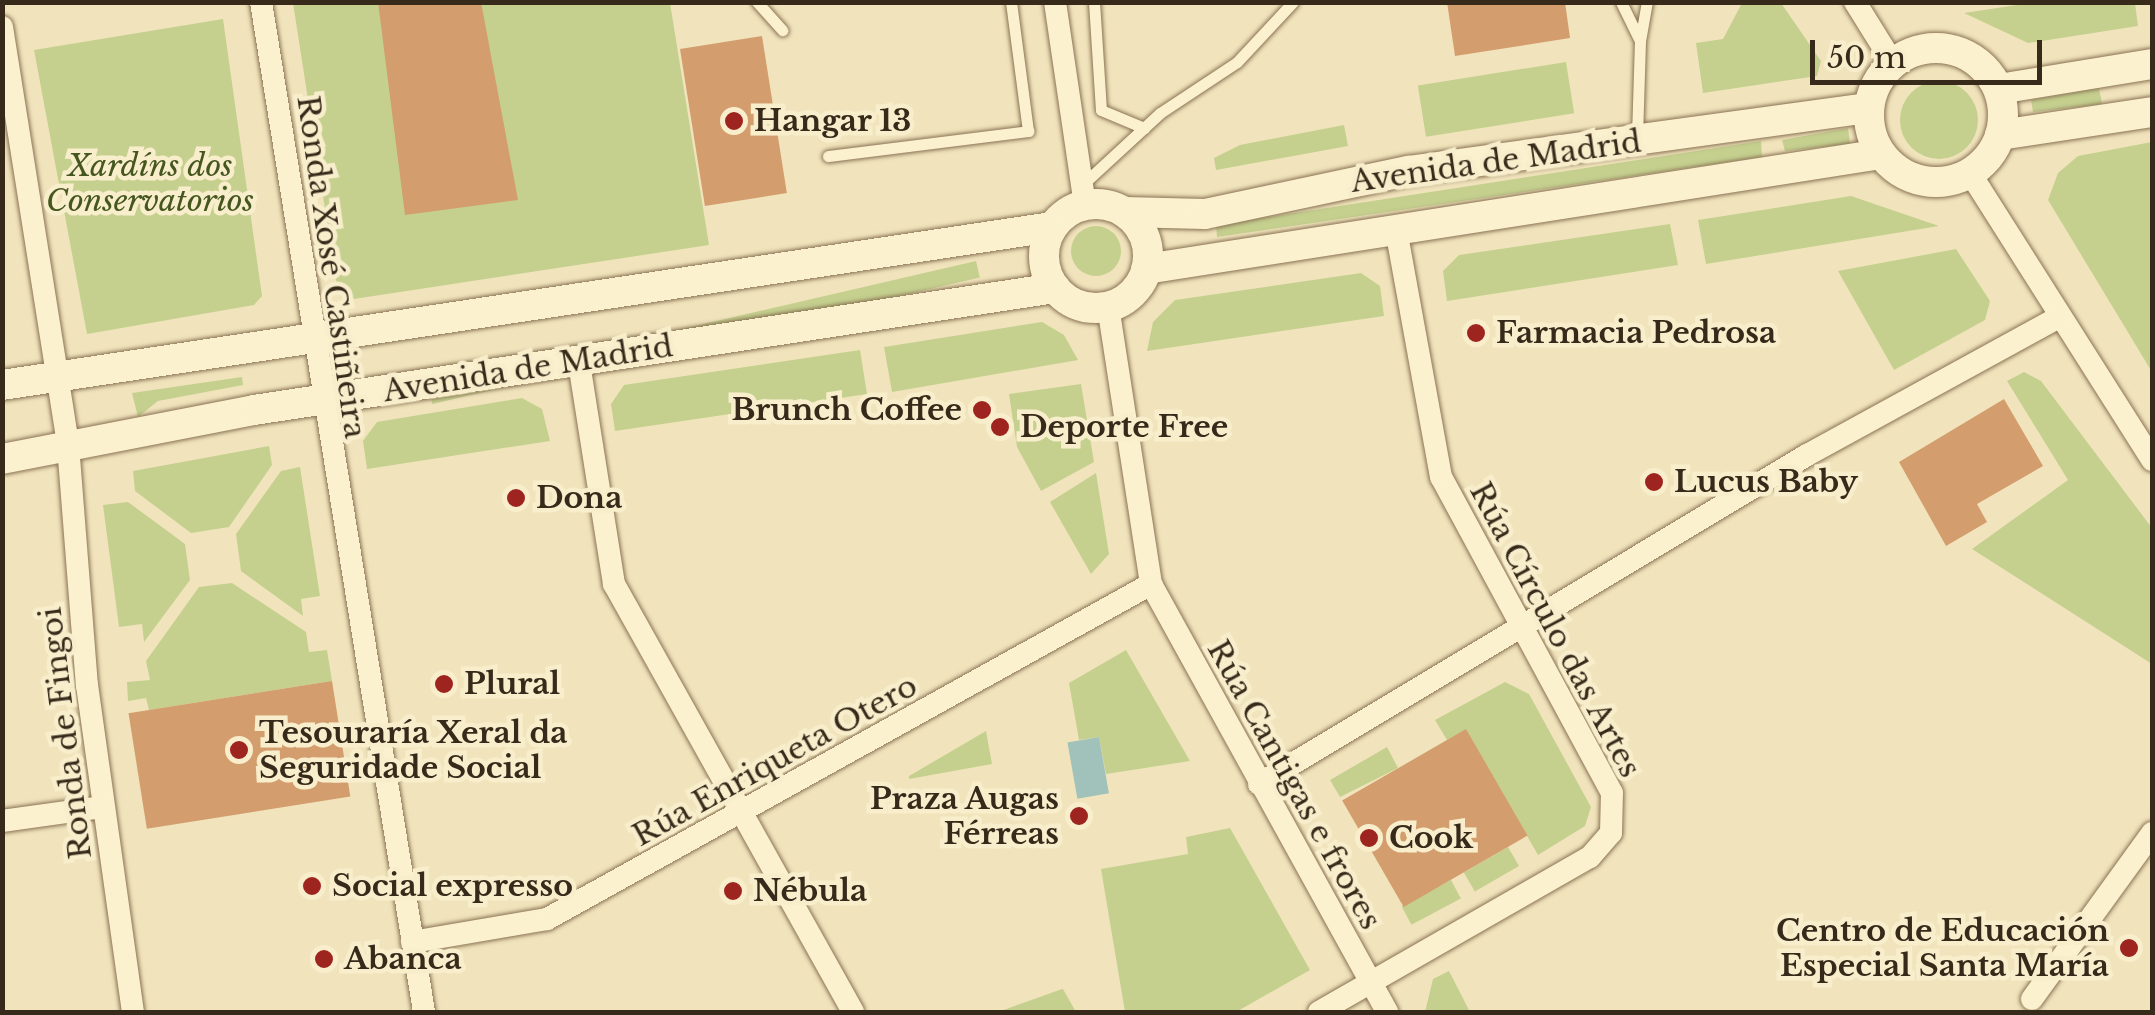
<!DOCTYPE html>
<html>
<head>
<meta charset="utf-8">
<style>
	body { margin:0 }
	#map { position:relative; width:2155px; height:1015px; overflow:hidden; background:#f1e4bc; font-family:"Libre Baskerville",serif }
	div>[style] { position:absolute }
	.green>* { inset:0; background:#c5d08f; transform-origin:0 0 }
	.round { border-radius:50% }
	.water>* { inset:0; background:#a0c2ba; transform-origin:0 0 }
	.building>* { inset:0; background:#d39d6e; transform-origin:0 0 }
	.roads { filter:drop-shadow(0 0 2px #8a7354) drop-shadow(0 0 2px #8a7354) }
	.service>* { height:11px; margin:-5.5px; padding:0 5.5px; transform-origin:5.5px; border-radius:5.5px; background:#fcf1cf }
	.minor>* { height:22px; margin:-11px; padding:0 11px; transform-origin:11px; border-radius:11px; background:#fcf1cf }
	.tertiary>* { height:30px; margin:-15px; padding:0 15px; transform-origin:15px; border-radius:15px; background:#fcf1cf }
	.tertiary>.ring { margin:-15px; padding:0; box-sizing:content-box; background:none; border:30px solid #fcf1cf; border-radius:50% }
	.dots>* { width:28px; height:28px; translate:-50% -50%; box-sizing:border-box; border:5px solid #f8eecc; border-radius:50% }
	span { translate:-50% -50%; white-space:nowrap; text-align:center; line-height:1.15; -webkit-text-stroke:9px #f8eecc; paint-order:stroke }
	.poi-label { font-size:30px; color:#382a1a; font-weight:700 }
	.left { translate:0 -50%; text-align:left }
	.right { translate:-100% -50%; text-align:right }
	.street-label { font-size:30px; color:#382a1a }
	.park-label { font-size:30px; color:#46561f; font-style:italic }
	.frame { position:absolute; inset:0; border:5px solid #382a1a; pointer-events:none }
	.scale { position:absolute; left:1810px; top:40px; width:232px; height:45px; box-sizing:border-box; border:5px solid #382a1a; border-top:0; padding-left:12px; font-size:30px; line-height:35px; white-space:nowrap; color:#382a1a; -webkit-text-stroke:8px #f8eecc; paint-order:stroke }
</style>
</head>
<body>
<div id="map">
	<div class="green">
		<div style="clip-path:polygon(293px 3px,670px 3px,709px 245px,354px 299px,337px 286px)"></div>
		<div style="clip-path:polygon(1742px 3px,1781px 3px,1821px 61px,1817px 76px,1703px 93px,1696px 43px,1723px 39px)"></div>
		<div style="clip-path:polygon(2030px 3px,2135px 3px,2138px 26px,2028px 43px,1964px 13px)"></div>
		<div style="clip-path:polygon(223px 19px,262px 296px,254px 305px,87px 334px,34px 50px)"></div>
		<div style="left:1566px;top:62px;width:52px;height:150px;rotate:81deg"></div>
		<div class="round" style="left:1900px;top:81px;width:78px;height:78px"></div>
		<div style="clip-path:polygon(2099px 88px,2102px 104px,2033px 112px,2031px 100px)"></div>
		<div style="clip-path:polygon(1344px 125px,1348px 146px,1216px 170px,1214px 158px,1240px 145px)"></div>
		<div style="clip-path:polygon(1848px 128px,1850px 144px,1785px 151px,1782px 140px)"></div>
		<div style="clip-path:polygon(1761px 141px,1762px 157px,1217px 237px,1216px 225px)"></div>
		<div style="clip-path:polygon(2152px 142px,2152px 372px,2048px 200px,2058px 173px,2078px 156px)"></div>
		<div style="clip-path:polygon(1851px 196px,1939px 226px,1706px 264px,1698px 220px)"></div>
		<div style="clip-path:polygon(1670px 224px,1678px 265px,1447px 301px,1443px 271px,1459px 255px)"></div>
		<div class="round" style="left:1071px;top:226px;width:50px;height:50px"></div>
		<div style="clip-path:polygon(1956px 249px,1990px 301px,1985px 320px,1894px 370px,1838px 271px)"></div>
		<div style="left:976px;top:261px;width:17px;height:562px;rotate:77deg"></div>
		<div style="clip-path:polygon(1361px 273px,1380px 286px,1384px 316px,1147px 351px,1153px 322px,1175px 300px)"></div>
		<div style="clip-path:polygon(1042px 322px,1064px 335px,1078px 360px,892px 392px,884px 347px)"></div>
		<div style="clip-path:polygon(860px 350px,867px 394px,615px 431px,611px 404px,624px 385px)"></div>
		<div style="clip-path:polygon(2024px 372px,2041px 381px,2152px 528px,2152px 664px,1972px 549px,2068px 480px,2007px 381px)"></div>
		<div style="clip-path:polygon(242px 377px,243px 385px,158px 401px,138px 417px,132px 393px)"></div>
		<div style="clip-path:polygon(1081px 384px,1094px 462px,1041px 491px,1017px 447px,1009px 394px)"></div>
		<div style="clip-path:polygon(522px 398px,542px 409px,550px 441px,367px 469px,363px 441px,377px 422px)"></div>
		<div style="clip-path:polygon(269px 446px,272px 465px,229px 527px,191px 533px,135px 491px,133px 471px)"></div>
		<div style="clip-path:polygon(300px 467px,320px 596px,301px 599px,303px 616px,241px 571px,236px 534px,281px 471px)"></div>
		<div style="clip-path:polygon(1096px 473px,1109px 554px,1091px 574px,1050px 502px)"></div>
		<div style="clip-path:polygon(128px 502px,185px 544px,190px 580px,144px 642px,142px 624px,119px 627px,103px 505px)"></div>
		<div style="clip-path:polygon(232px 583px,306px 632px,309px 652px,327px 650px,332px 681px,149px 710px,146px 698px,128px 701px,127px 682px,150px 680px,146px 661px,199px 587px)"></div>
		<div style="clip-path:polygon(1126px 650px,1190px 761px,1106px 774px,1099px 737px,1079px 740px,1069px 683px)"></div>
		<div style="clip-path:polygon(1505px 682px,1529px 694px,1591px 807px,1585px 826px,1538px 855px,1466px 730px,1447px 740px,1435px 720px)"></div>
		<div style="clip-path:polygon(986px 731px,992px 764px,909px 779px,909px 776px)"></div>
		<div style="clip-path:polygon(1387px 747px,1398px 768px,1340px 797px,1330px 780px)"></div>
		<div style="clip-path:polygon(1230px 828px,1310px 970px,1236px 1012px,1125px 1012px,1101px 869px,1188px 854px,1186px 837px)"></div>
		<div style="left:1508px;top:847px;width:22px;height:51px;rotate:60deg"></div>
		<div style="left:1451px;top:880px;width:21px;height:56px;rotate:62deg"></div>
		<div style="clip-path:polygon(1449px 971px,1470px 1012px,1425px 1012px,1433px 979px)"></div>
		<div style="clip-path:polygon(1063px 989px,1076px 1012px,998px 1012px,1062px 989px)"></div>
	</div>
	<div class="water">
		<div style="left:1099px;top:737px;width:57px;height:32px;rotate:80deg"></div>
	</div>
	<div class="building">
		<div style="clip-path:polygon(378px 2px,481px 2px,518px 200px,405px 215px)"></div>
		<div style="clip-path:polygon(1447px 2px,1565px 2px,1570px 38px,1455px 56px)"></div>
		<div style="left:762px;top:36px;width:159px;height:83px;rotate:81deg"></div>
		<div style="clip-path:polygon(2004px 399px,2043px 466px,1977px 504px,1987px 522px,1946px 546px,1899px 462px)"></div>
		<div style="left:332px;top:681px;width:117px;height:206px;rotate:81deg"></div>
		<div style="left:1466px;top:729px;width:123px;height:143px;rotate:60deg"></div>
	</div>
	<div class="roads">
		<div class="service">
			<div style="left:757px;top:2px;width:38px;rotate:48deg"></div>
			<div style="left:1094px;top:2px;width:108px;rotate:86.3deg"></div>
			<div style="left:1101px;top:110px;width:47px;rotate:22.7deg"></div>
			<div style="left:1621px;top:2px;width:43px;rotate:64deg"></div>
			<div style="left:1640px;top:41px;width:95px;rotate:91.8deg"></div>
			<div style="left:1640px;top:41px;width:40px;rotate:-80deg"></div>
			<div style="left:828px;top:156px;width:202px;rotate:-7.1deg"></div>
			<div style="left:1028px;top:131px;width:130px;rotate:-97.5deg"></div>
			<div style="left:1082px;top:185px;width:106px;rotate:-42.7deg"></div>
			<div style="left:1160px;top:113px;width:92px;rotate:-33.5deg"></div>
			<div style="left:1237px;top:62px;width:82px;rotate:-47deg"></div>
		</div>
		<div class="minor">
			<div style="left:261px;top:2px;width:1023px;rotate:80.83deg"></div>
			<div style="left:1055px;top:2px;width:205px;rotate:81.6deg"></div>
			<div style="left:1855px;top:2px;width:72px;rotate:58.1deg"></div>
			<div style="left:2px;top:27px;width:423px;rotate:81deg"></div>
			<div style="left:68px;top:445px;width:241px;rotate:85.5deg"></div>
			<div style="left:87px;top:685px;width:330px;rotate:82deg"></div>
			<div style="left:1970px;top:173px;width:340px;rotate:57.6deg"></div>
			<div style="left:1108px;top:306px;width:281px;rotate:81.2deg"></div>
			<div style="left:1151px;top:584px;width:489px;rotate:61.1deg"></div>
			<div style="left:579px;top:363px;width:224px;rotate:81deg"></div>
			<div style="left:614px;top:584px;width:490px;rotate:60.8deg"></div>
			<div style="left:1259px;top:784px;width:639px;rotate:-30.98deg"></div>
			<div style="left:1807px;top:455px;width:285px;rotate:-28.7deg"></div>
			<div style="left:2px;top:821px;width:102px;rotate:-7.9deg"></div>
			<div style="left:412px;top:942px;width:137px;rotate:-9.7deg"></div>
			<div style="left:547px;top:919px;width:691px;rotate:-29.01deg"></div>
			<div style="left:2032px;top:999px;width:205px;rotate:-54.1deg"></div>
			<div style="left:1319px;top:1012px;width:312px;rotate:-29.8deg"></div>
			<div style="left:1590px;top:857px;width:32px;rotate:-49deg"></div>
			<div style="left:1611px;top:833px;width:40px;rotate:-88.6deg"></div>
			<div style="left:1612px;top:793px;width:359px;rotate:-118.4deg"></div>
			<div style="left:1441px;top:477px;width:246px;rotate:-100.3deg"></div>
		</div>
		<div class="tertiary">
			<div class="ring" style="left:1869px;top:48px;width:104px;height:104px"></div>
			<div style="left:1999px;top:89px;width:155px;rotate:-9.3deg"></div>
			<div style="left:2000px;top:135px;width:154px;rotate:-8.6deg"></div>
			<div class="ring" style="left:1044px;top:204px;width:74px;height:74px"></div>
			<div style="left:1124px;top:212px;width:81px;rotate:1.4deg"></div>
			<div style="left:1205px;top:214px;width:208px;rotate:-12deg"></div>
			<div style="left:1408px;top:171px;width:465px;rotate:-7.8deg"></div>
			<div style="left:1146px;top:269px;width:744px;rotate:-8.89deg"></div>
			<div style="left:2px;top:385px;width:1062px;rotate:-8.56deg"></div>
			<div style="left:2px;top:459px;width:257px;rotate:-11deg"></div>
			<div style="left:254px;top:410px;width:810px;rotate:-8.66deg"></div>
		</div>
	</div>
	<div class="dots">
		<div style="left:734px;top:121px;background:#9e241f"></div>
		<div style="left:1476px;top:333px;background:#9e241f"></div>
		<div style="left:982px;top:410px;background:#9e241f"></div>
		<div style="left:1000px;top:427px;background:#9e241f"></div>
		<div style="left:1654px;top:482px;background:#9e241f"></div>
		<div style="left:516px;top:498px;background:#9e241f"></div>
		<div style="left:444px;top:684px;background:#9e241f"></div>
		<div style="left:239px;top:750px;background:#9e241f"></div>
		<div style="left:1079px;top:816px;background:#9e241f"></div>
		<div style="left:1369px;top:838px;background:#9e241f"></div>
		<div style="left:312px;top:886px;background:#9e241f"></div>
		<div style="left:733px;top:891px;background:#9e241f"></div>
		<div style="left:2129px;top:948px;background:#9e241f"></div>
		<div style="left:324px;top:959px;background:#9e241f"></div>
	</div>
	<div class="poi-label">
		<span class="left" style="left:754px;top:121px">Hangar 13</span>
		<span class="left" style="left:1496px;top:333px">Farmacia Pedrosa</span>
		<span class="right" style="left:962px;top:410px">Brunch Coffee</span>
		<span class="left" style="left:1020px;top:427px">Deporte Free</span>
		<span class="left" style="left:1674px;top:482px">Lucus Baby</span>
		<span class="left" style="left:536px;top:498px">Dona</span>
		<span class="left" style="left:464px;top:684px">Plural</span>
		<span class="left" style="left:259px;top:750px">Tesouraría Xeral da<br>Seguridade Social</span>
		<span class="right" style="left:1059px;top:816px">Praza Augas<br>Férreas</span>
		<span class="left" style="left:1389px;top:838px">Cook</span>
		<span class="left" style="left:332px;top:886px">Social expresso</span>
		<span class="left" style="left:753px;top:891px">Nébula</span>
		<span class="right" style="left:2109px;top:948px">Centro de Educación<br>Especial Santa María</span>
		<span class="left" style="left:344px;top:959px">Abanca</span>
	</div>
	<div class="street-label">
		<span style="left:1496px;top:162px;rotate:-8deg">Avenida de Madrid</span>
		<span style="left:331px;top:267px;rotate:82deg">Ronda Xosé Castiñeira</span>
		<span style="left:528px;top:369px;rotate:-9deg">Avenida de Madrid</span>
		<span style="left:1555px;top:630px;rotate:62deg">Rúa Círculo das Artes</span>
		<span style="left:66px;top:733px;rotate:-97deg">Ronda de Fingoi</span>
		<span style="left:775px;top:761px;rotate:-29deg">Rúa Enriqueta Otero</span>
		<span style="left:1294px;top:785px;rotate:61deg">Rúa Cantigas e frores</span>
	</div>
	<div class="park-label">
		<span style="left:150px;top:183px">Xardíns dos<br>Conservatorios</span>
	</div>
	<div class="frame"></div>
	<div class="scale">50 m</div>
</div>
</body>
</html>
